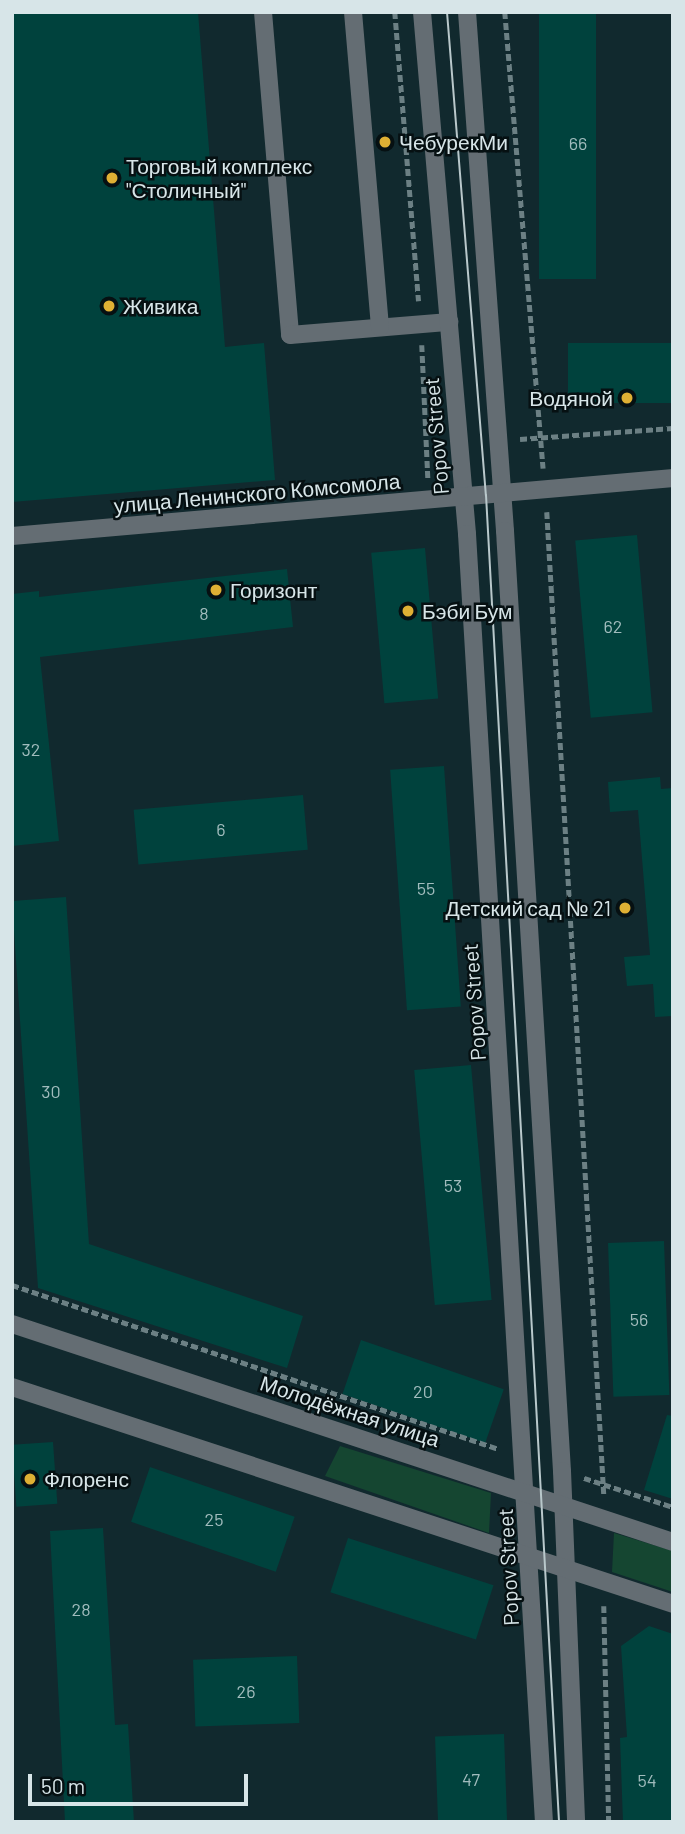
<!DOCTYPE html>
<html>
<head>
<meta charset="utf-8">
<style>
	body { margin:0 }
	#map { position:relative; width:685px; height:1834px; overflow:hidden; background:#11292e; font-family:Barlow,sans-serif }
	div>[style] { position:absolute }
	.green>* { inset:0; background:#154631 }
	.building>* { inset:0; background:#00423d; transform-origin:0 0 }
	.path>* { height:4.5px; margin-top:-2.25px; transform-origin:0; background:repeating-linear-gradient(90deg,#6c8084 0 7px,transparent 0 10.5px) }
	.minor>* { height:18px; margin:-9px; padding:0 9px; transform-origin:9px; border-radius:9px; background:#646d73 }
	.tram>* { height:2px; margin:-1px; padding:0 1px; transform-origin:1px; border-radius:1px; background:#b9c8cb }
	.dots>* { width:19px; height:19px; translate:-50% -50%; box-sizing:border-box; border:4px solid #061012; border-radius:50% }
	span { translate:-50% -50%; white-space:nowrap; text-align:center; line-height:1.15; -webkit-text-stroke:5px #061012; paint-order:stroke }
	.number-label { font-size:18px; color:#a1bcbd }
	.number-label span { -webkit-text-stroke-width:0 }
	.poi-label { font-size:21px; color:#d7e5e8 }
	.left { translate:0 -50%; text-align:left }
	.right { translate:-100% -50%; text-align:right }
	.street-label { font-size:21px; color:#d7e5e8 }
	.frame { position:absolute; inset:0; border:14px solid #d7e5e8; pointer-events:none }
	.scale { position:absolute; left:28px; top:1774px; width:220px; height:32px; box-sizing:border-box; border:4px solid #d7e5e8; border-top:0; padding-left:9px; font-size:21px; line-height:24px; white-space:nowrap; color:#d7e5e8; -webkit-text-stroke:5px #061012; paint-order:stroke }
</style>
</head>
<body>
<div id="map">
	<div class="green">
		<div style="clip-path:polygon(340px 1446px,491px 1493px,489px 1533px,325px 1476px)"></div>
		<div style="clip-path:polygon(614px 1533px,673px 1551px,673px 1592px,612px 1572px)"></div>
	</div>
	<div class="building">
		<div style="clip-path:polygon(12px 12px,198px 12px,225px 347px,264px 343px,275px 480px,12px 502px)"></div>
		<div style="left:539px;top:12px;width:57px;height:267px"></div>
		<div style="left:673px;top:343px;width:60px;height:105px;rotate:90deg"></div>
		<div style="left:637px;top:535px;width:178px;height:62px;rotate:85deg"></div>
		<div style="left:425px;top:548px;width:151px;height:54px;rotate:85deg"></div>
		<div style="clip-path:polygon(287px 569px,293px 627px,40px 657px,59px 841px,12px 846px,12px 594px,39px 591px,39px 597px)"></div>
		<div style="left:444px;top:766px;width:241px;height:54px;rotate:86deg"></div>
		<div style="clip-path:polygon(660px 777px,661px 789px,673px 788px,673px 1016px,655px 1017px,653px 984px,627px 986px,624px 957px,650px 955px,638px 810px,610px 812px,608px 782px)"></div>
		<div style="left:303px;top:795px;width:55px;height:170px;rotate:85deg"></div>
		<div style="clip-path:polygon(66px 897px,89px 1244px,303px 1316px,287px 1368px,38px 1288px,12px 901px)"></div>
		<div style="left:471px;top:1065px;width:236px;height:57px;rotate:85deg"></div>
		<div style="left:664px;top:1241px;width:154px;height:56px;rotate:88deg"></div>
		<div style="left:361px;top:1340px;width:151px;height:57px;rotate:19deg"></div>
		<div style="clip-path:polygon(667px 1415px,673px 1416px,673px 1499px,644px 1490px)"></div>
		<div style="left:53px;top:1442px;width:62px;height:41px;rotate:86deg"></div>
		<div style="left:150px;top:1467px;width:153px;height:58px;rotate:19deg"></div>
		<div style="clip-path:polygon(103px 1528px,115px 1725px,128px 1724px,134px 1822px,65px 1822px,50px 1531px)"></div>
		<div style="left:348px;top:1538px;width:153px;height:57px;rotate:18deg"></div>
		<div style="clip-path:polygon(649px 1626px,673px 1634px,673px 1822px,623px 1822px,620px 1738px,627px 1737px,621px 1646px)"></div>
		<div style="left:297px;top:1656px;width:67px;height:104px;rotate:88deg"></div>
		<div style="left:504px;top:1734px;width:88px;height:69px;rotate:88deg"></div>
	</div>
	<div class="path">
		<div style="left:395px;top:12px;width:290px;rotate:85.3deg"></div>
		<div style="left:505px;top:12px;width:458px;rotate:85.2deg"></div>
		<div style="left:422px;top:345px;width:134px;rotate:87.4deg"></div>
		<div style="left:520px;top:439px;width:153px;rotate:-4.1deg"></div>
		<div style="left:547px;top:512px;width:985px;rotate:86.68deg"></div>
		<div style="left:12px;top:1285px;width:514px;rotate:18.61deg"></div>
		<div style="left:584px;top:1478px;width:94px;rotate:18deg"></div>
		<div style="left:604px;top:1606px;width:216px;rotate:88.7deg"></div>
	</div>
	<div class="minor">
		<div style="left:263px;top:12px;width:324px;rotate:85.2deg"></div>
		<div style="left:290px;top:335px;width:160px;rotate:-4.7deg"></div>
		<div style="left:353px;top:12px;width:316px;rotate:85.1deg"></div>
		<div style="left:422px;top:12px;width:524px;rotate:85.07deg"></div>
		<div style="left:467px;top:534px;width:1290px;rotate:86.58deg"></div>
		<div style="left:467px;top:12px;width:520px;rotate:85.81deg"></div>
		<div style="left:505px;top:531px;width:942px;rotate:86.53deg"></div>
		<div style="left:562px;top:1471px;width:351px;rotate:87.7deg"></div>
		<div style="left:12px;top:536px;width:664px;rotate:-5.01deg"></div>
		<div style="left:12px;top:1324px;width:696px;rotate:18.25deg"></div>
		<div style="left:12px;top:1387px;width:696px;rotate:18.17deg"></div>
	</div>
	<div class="tram">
		<div style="left:447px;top:12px;width:485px;rotate:85.4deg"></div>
		<div style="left:486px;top:495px;width:1329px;rotate:86.85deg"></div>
	</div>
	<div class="dots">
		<div style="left:385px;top:142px;background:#dfb034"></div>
		<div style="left:112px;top:178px;background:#dfb034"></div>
		<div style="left:109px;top:306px;background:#dfb034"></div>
		<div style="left:627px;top:398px;background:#dfb034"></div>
		<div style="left:216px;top:590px;background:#dfb034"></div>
		<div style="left:408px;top:611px;background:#dfb034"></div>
		<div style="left:625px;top:908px;background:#dfb034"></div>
		<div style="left:30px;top:1479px;background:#dfb034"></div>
	</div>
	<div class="number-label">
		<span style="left:578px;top:143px">66</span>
		<span style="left:204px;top:613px">8</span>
		<span style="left:613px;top:626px">62</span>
		<span style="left:31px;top:749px">32</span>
		<span style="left:221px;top:829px">6</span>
		<span style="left:426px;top:888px">55</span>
		<span style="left:51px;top:1091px">30</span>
		<span style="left:453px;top:1185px">53</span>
		<span style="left:639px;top:1319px">56</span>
		<span style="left:423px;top:1391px">20</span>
		<span style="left:214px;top:1519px">25</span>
		<span style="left:81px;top:1609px">28</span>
		<span style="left:246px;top:1691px">26</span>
		<span style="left:471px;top:1779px">47</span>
		<span style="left:647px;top:1780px">54</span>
	</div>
	<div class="poi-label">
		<span class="left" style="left:399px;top:142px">ЧебурекМи</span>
		<span class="left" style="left:126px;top:178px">Торговый комплекс<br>"Столичный"</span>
		<span class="left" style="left:123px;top:306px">Живика</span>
		<span class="right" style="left:613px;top:398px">Водяной</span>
		<span class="left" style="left:230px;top:590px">Горизонт</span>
		<span class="left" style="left:422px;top:611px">Бэби Бум</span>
		<span class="right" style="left:611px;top:908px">Детский сад № 21</span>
		<span class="left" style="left:44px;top:1479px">Флоренс</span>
	</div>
	<div class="street-label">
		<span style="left:436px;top:436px;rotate:-95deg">Popov Street</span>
		<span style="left:257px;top:493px;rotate:-5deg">улица Ленинского Комсомола</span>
		<span style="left:474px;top:1002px;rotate:-94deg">Popov Street</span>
		<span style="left:350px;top:1411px;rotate:18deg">Молодёжная улица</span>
		<span style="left:508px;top:1567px;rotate:-93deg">Popov Street</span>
	</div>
	<div class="frame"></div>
	<div class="scale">50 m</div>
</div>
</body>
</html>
